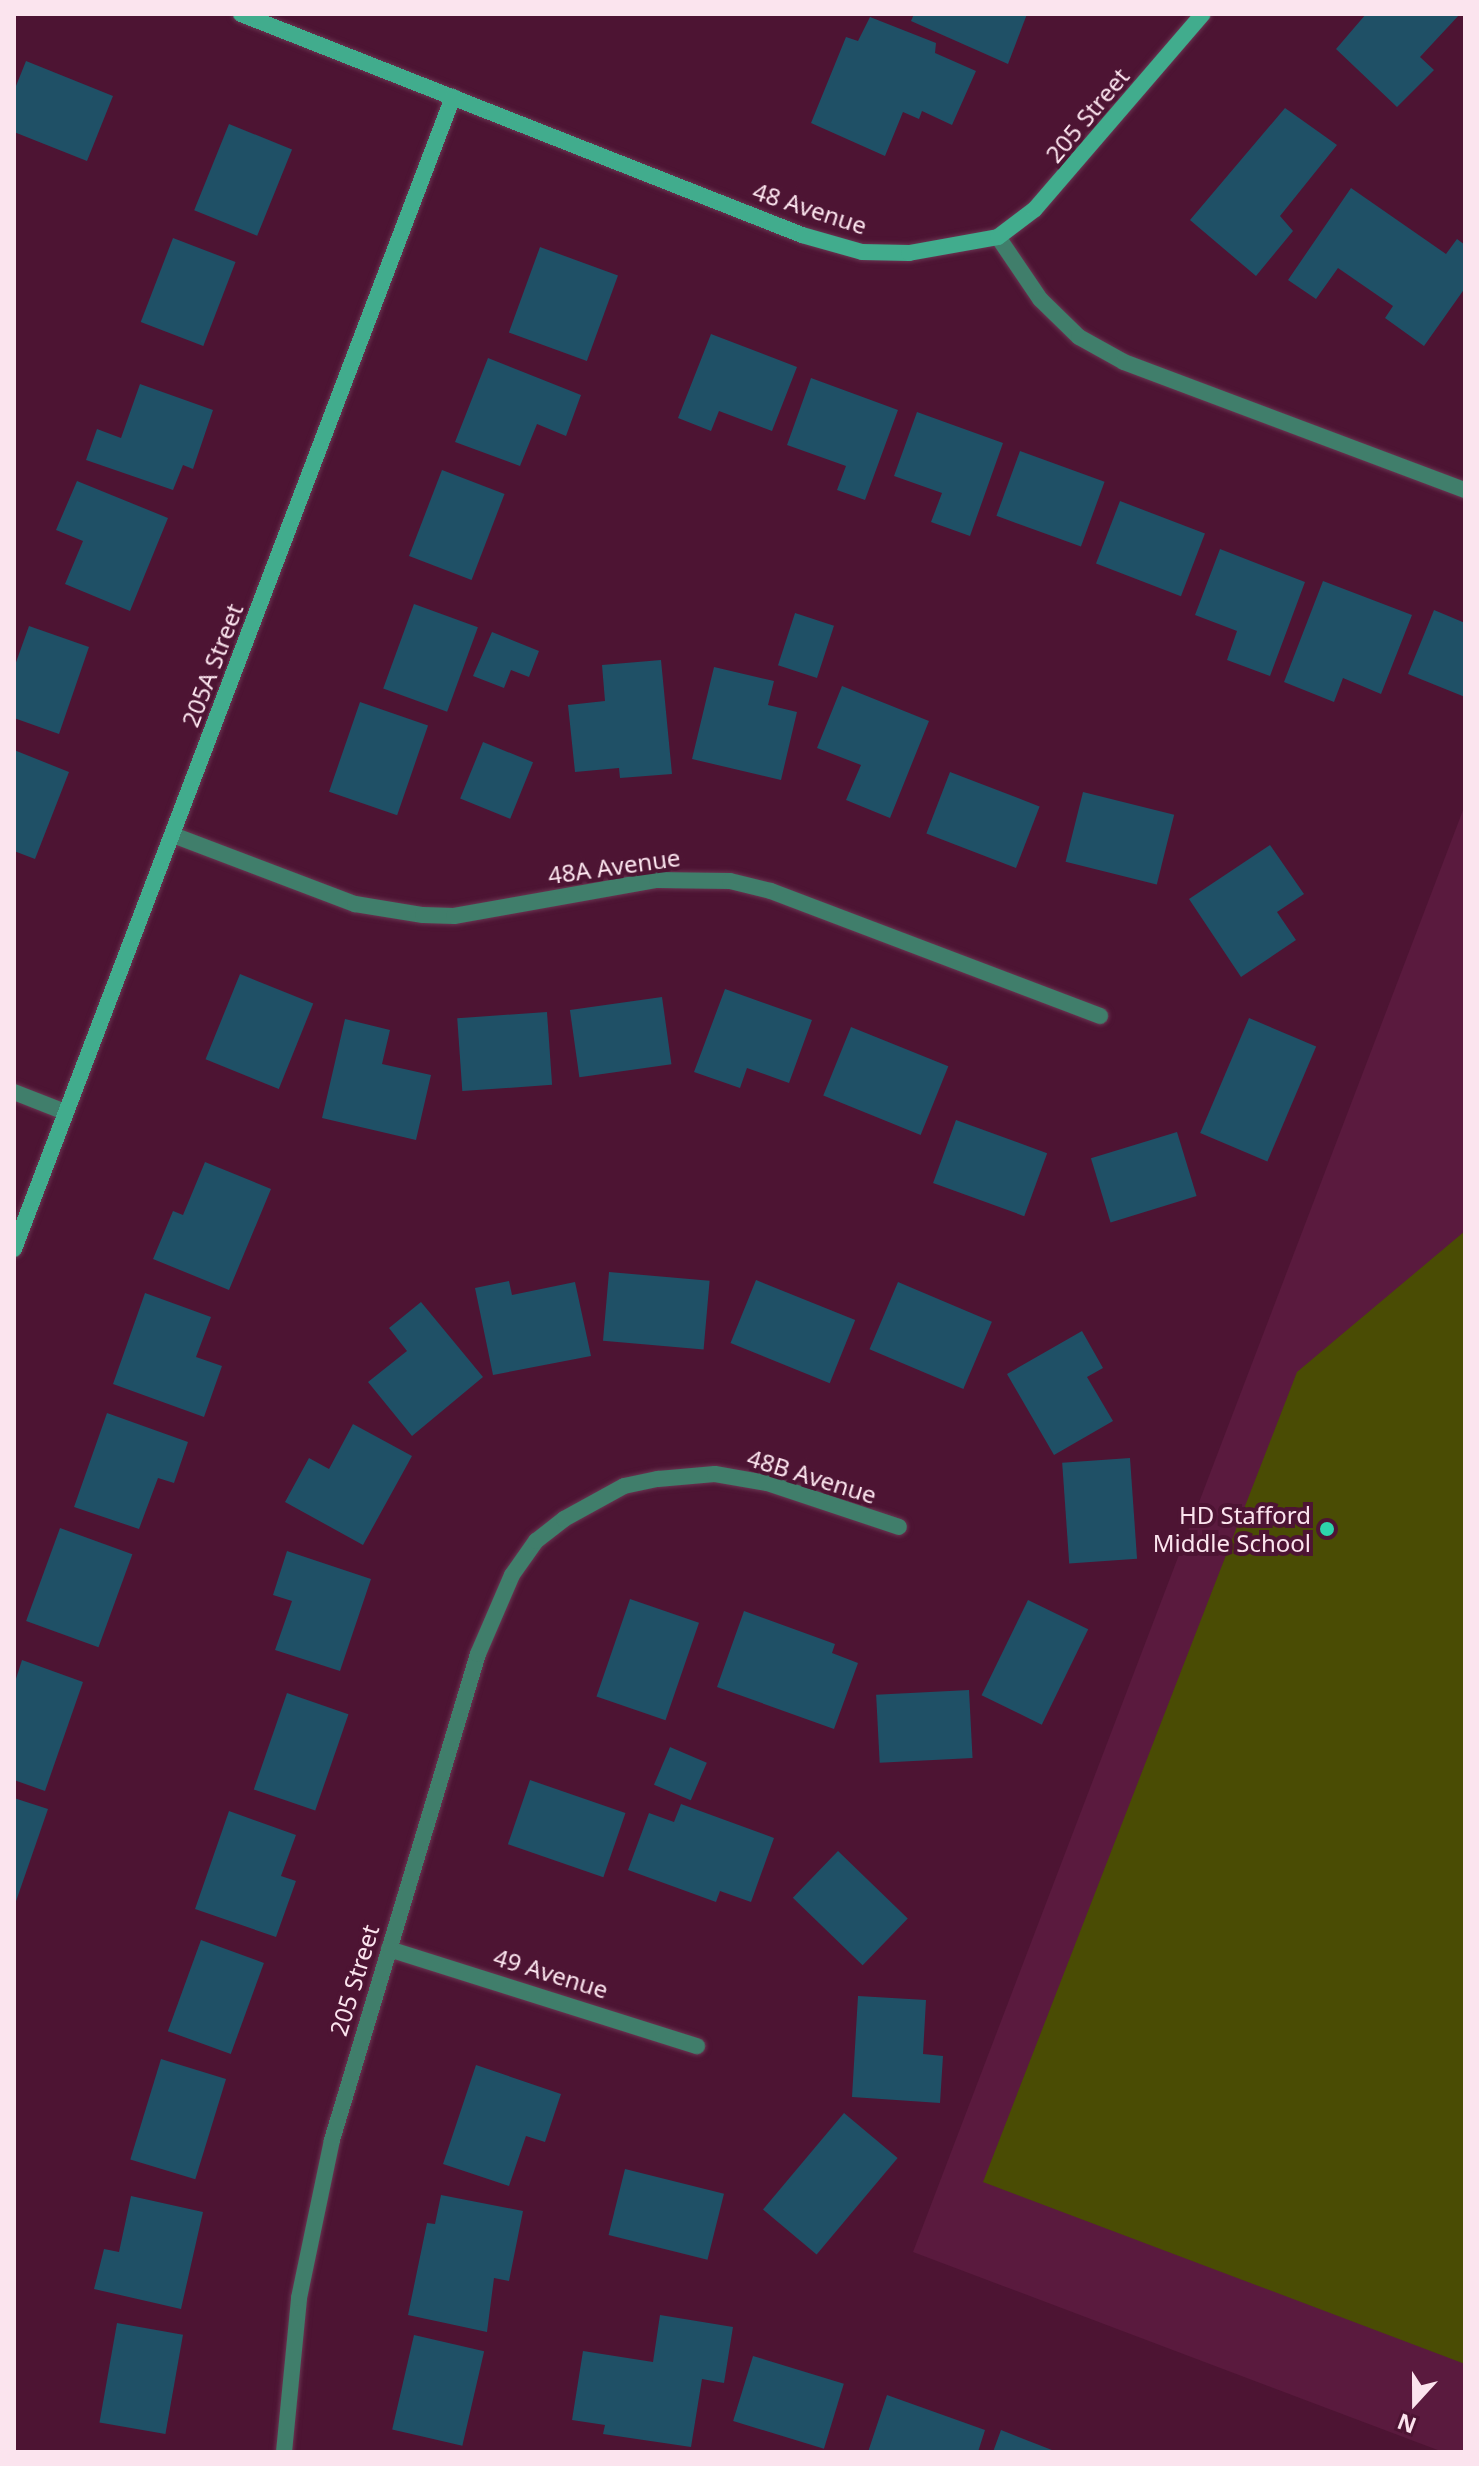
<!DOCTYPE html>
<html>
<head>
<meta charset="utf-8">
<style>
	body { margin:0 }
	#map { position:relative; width:1479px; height:2466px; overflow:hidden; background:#4d1433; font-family:"Noto Sans",sans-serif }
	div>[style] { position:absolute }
	.built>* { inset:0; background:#5a1a3e }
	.green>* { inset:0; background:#4a4c04 }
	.building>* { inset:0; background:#1f5066; transform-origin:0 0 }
	.roads { filter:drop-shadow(0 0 2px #693551) drop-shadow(0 0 2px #693551) }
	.street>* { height:16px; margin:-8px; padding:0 8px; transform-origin:8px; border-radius:8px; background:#407e6b }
	.secondary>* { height:16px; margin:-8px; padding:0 8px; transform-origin:8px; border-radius:8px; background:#41ac8d }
	.dots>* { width:22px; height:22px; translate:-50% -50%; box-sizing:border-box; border:4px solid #4d1433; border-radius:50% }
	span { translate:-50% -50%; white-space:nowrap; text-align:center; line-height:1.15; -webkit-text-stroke:8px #4d1433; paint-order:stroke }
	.street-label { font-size:24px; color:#fbe4ee }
	.poi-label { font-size:24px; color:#fbe4ee }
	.right { translate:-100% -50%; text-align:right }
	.frame { position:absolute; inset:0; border:16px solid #fbe4ee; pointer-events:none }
	.north { position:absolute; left:1375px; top:2362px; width:80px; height:80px; -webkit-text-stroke:6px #4d1433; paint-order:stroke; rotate:201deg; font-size:22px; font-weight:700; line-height:32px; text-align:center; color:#fbe4ee }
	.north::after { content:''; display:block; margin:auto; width:28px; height:36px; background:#fbe4ee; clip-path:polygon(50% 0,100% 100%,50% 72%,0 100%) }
</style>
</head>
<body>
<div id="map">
	<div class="built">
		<div style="clip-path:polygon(1465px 805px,1465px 2452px,1443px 2452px,913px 2252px)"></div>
	</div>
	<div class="green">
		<div style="clip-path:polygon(1465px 1231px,1465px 2364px,983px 2182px,1297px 1372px)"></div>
	</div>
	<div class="building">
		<div style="clip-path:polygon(914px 14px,1027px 14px,1008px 64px,911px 21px)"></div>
		<div style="clip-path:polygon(1366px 14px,1460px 14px,1420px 57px,1434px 70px,1397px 107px,1336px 49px)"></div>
		<div style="clip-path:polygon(870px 17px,936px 43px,935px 53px,976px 71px,952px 125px,922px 111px,919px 119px,903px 112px,885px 156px,811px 123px,846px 37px,858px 41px)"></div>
		<div style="clip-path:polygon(26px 61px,113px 96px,87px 161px,14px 132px,14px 91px)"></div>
		<div style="clip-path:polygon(1285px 108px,1337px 145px,1280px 216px,1293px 231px,1256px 276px,1190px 220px)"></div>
		<div style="left:229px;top:124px;width:68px;height:93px;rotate:22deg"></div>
		<div style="clip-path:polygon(1351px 188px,1446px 254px,1457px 239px,1465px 245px,1465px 288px,1424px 346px,1385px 318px,1393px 306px,1338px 268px,1316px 299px,1288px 280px)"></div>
		<div style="left:173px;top:238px;width:67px;height:90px;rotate:21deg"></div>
		<div style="left:540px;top:247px;width:83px;height:91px;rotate:20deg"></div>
		<div style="clip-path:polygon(711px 334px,797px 367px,772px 431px,719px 411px,711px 431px,678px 418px)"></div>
		<div style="clip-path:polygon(488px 358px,581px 395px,566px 436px,537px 424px,520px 466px,455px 442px)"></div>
		<div style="clip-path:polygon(811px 378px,898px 410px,865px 500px,837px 490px,846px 466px,787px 445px)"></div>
		<div style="clip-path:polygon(140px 384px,213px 410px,193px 469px,183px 465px,173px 490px,86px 460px,97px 429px,121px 438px)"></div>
		<div style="clip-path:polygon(917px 412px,1003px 443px,970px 536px,931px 522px,942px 493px,894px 476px)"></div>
		<div style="left:1020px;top:451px;width:90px;height:69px;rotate:20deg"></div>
		<div style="left:442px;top:470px;width:67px;height:92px;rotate:21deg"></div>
		<div style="clip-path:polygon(77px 481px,168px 518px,130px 611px,65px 584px,83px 541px,56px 530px)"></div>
		<div style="left:1120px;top:501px;width:91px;height:67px;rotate:21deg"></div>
		<div style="clip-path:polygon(1220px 549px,1305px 582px,1270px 676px,1227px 660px,1237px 631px,1195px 615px)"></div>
		<div style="clip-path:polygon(1323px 581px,1412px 615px,1381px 694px,1343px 678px,1334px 702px,1284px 682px)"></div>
		<div style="left:414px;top:604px;width:68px;height:90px;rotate:20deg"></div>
		<div style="clip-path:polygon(1434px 610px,1465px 623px,1465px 697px,1408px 674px)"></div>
		<div style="left:795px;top:613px;width:41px;height:55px;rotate:18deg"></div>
		<div style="clip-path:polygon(29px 626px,89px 647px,59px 734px,14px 718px,14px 668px)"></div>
		<div style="clip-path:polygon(492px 632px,539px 651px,529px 677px,511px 670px,504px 688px,473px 676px)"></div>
		<div style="clip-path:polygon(661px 660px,672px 774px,620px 778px,619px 768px,575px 772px,568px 705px,605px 701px,602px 665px)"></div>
		<div style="clip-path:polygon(714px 667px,774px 681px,768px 705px,797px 712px,781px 780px,692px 759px)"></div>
		<div style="clip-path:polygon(842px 686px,929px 721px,890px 818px,846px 800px,861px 765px,817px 748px)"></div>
		<div style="left:360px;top:702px;width:72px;height:95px;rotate:19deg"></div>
		<div style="left:483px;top:742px;width:54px;height:61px;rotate:22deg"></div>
		<div style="clip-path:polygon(14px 750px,69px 772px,35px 859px,14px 851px)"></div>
		<div style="left:950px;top:772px;width:96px;height:66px;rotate:21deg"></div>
		<div style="left:1083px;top:792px;width:94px;height:72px;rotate:14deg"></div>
		<div style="clip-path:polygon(1270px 845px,1304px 894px,1277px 912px,1296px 940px,1241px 977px,1189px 899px)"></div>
		<div style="left:240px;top:974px;width:79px;height:92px;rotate:22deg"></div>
		<div style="clip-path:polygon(725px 989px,812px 1020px,789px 1083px,747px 1068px,740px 1088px,694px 1072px)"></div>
		<div style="left:662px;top:997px;width:68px;height:93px;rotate:82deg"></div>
		<div style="left:547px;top:1012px;width:73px;height:90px;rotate:86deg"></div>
		<div style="left:1249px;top:1018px;width:73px;height:125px;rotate:23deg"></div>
		<div style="clip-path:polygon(345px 1019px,390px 1030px,382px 1064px,431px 1075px,416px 1140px,322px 1118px)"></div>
		<div style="left:851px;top:1027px;width:105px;height:74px;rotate:22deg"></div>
		<div style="left:956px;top:1120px;width:97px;height:67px;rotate:20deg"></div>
		<div style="left:1177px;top:1132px;width:67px;height:90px;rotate:73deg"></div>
		<div style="clip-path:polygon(205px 1162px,271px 1189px,229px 1290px,153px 1259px,173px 1211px,183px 1215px)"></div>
		<div style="left:609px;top:1272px;width:101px;height:69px;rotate:5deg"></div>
		<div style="left:756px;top:1280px;width:107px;height:68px;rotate:22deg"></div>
		<div style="clip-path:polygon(509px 1281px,512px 1295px,575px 1282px,591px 1356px,493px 1375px,475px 1288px)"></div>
		<div style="left:898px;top:1282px;width:102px;height:73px;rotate:23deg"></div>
		<div style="clip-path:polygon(145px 1293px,211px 1317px,196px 1357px,222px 1366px,204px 1417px,113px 1384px)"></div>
		<div style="clip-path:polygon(421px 1302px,483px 1377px,412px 1436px,368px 1382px,407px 1351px,389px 1328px)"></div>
		<div style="clip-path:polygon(1082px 1331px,1103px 1368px,1087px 1377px,1113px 1421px,1054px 1455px,1007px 1374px)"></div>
		<div style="clip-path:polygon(107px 1413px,188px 1442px,174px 1483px,158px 1478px,139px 1529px,74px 1507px)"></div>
		<div style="clip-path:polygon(353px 1424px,412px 1456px,363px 1545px,285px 1502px,309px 1458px,329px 1469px)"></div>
		<div style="left:1130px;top:1458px;width:101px;height:68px;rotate:86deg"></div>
		<div style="left:60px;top:1528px;width:77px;height:99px;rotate:20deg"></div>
		<div style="clip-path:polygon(287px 1551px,371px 1579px,340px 1671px,275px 1650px,292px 1601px,273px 1595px)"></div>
		<div style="left:630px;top:1599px;width:73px;height:103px;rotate:19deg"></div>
		<div style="left:1028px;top:1600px;width:67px;height:106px;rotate:26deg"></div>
		<div style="clip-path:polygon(744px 1611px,835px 1644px,832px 1653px,858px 1663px,834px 1729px,717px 1687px)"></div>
		<div style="clip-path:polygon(22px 1660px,83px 1682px,45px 1791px,14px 1780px,14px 1685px)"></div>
		<div style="left:969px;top:1690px;width:68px;height:93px;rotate:87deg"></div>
		<div style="left:287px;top:1693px;width:65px;height:102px;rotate:19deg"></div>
		<div style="left:670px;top:1747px;width:40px;height:41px;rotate:23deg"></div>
		<div style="left:530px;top:1780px;width:101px;height:68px;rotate:19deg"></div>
		<div style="clip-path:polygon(14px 1798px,48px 1809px,14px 1907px)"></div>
		<div style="clip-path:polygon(681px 1804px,774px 1838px,751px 1902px,720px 1891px,716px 1902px,628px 1870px,649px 1813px,674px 1822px)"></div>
		<div style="clip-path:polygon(229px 1811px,296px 1835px,281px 1876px,296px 1881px,276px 1937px,195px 1909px)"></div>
		<div style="left:838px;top:1851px;width:97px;height:65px;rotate:44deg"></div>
		<div style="left:201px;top:1940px;width:67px;height:97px;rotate:20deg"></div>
		<div style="clip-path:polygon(858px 1996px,926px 2000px,923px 2054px,943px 2056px,940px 2103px,852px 2097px)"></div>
		<div style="left:161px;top:2059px;width:68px;height:105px;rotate:17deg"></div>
		<div style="clip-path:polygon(476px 2065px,561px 2094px,545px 2142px,526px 2136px,509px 2186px,443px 2164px)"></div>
		<div style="left:844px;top:2113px;width:70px;height:126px;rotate:40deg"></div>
		<div style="left:625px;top:2169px;width:102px;height:68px;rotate:14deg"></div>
		<div style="clip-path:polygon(441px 2195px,523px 2211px,509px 2281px,494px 2278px,487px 2332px,408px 2315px,427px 2223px,435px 2224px)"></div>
		<div style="clip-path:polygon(131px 2196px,203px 2212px,181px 2309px,94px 2289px,104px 2249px,119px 2252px)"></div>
		<div style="clip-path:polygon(660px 2315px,733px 2327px,724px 2383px,702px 2379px,691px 2447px,603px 2434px,605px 2425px,572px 2420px,583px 2351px,653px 2362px)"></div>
		<div style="left:117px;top:2323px;width:67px;height:101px;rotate:10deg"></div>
		<div style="left:414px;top:2335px;width:72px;height:97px;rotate:13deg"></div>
		<div style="left:753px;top:2356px;width:95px;height:68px;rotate:17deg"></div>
		<div style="clip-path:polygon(887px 2395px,985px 2430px,978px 2452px,868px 2452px)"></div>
		<div style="clip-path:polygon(1001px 2430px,1057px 2452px,993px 2452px)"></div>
	</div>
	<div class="roads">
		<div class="street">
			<div style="left:998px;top:237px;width:75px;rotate:55.9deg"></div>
			<div style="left:1040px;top:299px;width:54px;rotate:44.3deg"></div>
			<div style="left:1079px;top:337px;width:51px;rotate:29.1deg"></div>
			<div style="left:1124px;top:362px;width:364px;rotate:20.6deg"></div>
			<div style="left:173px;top:835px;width:195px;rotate:20.8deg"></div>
			<div style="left:355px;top:904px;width:69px;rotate:9.2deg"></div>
			<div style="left:423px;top:915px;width:31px;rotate:2deg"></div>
			<div style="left:454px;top:916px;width:206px;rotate:-10.1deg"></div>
			<div style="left:657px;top:880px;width:73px;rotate:0.8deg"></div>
			<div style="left:730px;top:881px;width:42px;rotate:13.7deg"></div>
			<div style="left:771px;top:891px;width:352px;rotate:20.8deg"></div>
			<div style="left:14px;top:1092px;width:55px;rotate:21.4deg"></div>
			<div style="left:389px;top:1949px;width:323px;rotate:17.5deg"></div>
			<div style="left:284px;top:2452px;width:155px;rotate:-84.4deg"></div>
			<div style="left:299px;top:2298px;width:161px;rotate:-78.2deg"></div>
			<div style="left:332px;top:2140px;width:507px;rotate:-73.28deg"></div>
			<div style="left:478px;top:1654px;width:86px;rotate:-66.7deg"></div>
			<div style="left:512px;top:1575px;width:42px;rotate:-54.8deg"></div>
			<div style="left:536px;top:1541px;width:36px;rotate:-38deg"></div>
			<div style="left:564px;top:1519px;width:68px;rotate:-28.8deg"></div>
			<div style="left:624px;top:1486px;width:35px;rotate:-12deg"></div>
			<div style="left:658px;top:1479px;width:57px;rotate:-5deg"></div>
			<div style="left:715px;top:1474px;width:53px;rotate:9.8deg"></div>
			<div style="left:767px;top:1483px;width:139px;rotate:18.4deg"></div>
		</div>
		<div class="secondary">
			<div style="left:241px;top:14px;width:603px;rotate:21.5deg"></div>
			<div style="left:802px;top:235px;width:62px;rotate:15.8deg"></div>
			<div style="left:862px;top:252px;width:47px;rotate:1.2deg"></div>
			<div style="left:909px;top:253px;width:90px;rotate:-10.2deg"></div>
			<div style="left:998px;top:237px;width:46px;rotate:-37.1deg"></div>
			<div style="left:1035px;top:209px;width:257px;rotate:-49.3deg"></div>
			<div style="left:14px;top:1249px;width:1233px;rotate:-69.14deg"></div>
		</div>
	</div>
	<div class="dots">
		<div style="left:1327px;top:1529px;background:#2dd5ab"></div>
	</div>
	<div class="street-label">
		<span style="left:1087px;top:115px;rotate:-50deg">205 Street</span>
		<span style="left:810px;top:208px;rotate:18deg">48 Avenue</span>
		<span style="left:212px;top:665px;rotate:-69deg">205A Street</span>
		<span style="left:614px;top:866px;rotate:-8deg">48A Avenue</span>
		<span style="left:812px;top:1476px;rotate:17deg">48B Avenue</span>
		<span style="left:551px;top:1973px;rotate:17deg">49 Avenue</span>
		<span style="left:354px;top:1980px;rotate:-73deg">205 Street</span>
	</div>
	<div class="poi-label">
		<span class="right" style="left:1311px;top:1529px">HD Stafford<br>Middle School</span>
	</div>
	<div class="frame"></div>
	<div class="north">N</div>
</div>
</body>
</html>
